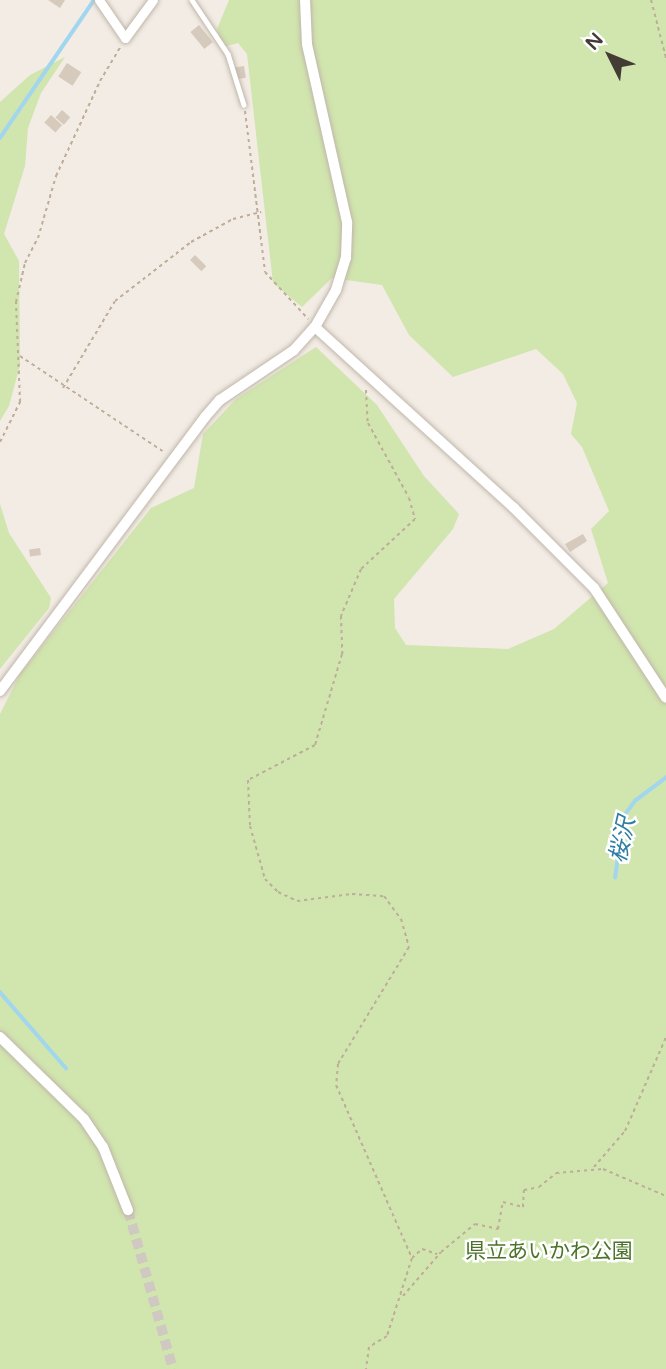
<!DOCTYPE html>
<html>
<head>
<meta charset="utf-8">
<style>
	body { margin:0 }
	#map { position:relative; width:666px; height:1369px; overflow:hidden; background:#f2ece4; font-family:"Varela Round","Noto Sans JP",sans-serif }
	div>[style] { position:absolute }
	.green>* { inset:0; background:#d1e5ae }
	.stream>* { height:3.5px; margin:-1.75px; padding:0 1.75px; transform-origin:1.75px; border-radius:1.75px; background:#a1d6ee }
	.building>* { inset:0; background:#d6cabd; transform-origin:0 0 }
	.tertiary-tunnel>* { height:10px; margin-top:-5px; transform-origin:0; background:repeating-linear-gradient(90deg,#cfc9c1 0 10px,transparent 0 15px) }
	.path>* { height:2px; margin-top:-1px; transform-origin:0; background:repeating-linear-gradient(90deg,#bead99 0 3.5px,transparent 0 7px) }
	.roads { filter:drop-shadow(0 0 2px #c0b6aa) drop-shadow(0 0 2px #c0b6aa) }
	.service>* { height:4.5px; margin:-2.25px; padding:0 2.25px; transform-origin:2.25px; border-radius:2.25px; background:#fff }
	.minor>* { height:9px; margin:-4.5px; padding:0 4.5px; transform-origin:4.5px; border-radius:4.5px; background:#fff }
	.tertiary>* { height:10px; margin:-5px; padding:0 5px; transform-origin:5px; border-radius:5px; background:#fff }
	span { translate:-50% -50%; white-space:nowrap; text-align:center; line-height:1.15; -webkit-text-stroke:5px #fff; paint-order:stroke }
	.park-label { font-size:21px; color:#4c732a }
	.water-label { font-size:23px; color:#2f7ea4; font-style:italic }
	.north { position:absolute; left:575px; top:21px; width:70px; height:70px; -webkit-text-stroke:5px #fff; paint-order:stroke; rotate:313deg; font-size:19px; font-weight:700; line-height:28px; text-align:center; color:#433c34 }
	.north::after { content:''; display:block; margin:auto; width:24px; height:32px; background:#433c34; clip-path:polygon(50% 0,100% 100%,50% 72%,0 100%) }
</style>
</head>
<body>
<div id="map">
	<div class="green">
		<div style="clip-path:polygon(229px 0,666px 0,666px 1369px,0 1369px,0 714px,20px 674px,151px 508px,194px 488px,203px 434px,236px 399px,316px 347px,377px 405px,424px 476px,459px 514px,453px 529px,394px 599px,395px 628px,406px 645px,508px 649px,554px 629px,608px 583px,591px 529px,609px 511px,582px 447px,571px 434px,577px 403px,563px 374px,536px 349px,453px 377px,409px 335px,382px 285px,332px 278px,302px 307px,273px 283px,247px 54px,238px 43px,223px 47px,217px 29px)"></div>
		<div style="clip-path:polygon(65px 57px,41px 93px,28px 128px,25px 166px,4px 234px,19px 261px,20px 365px,9px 406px,0 421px,0 102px,30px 75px)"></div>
		<div style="clip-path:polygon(0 504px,9px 533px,51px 598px,49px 608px,0 669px)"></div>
	</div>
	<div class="stream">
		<div style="left:0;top:138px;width:167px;rotate:-55.7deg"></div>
		<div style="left:615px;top:878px;width:63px;rotate:-81.7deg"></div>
		<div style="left:624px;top:816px;width:19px;rotate:-54deg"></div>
		<div style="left:635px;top:801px;width:39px;rotate:-37deg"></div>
		<div style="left:0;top:992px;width:101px;rotate:49deg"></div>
	</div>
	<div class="building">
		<div style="clip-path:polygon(48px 0,65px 0,60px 8px)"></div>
		<div style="left:199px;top:25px;width:22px;height:11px;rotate:51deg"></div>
		<div style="left:67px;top:63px;width:17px;height:16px;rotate:33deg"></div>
		<div style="left:244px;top:66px;width:12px;height:11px;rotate:81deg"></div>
		<div style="left:62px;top:110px;width:11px;height:10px;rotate:41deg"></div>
		<div style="left:51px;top:115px;width:15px;height:10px;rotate:42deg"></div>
		<div style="left:195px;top:255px;width:16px;height:7px;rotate:45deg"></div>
		<div style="clip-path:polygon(583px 534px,587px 541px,570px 552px,565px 544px)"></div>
		<div style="left:40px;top:548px;width:7px;height:11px;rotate:82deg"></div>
	</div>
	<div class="tertiary-tunnel">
		<div style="left:128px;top:1210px;width:165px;rotate:74.2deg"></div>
	</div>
	<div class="path">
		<div style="left:651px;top:0;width:60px;rotate:75.5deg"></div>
		<div style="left:245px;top:111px;width:162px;rotate:82.9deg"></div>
		<div style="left:265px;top:272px;width:64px;rotate:47.5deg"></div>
		<div style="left:20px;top:356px;width:173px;rotate:33.7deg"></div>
		<div style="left:63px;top:388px;width:101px;rotate:-59.1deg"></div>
		<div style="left:115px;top:301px;width:96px;rotate:-37.8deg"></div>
		<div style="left:191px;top:242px;width:48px;rotate:-28.7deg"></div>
		<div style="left:233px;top:219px;width:29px;rotate:-14deg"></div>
		<div style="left:366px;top:390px;width:33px;rotate:87deg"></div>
		<div style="left:368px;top:423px;width:85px;rotate:61.3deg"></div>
		<div style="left:409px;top:498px;width:22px;rotate:74deg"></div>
		<div style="left:415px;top:519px;width:74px;rotate:137.2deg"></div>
		<div style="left:361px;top:569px;width:51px;rotate:113.1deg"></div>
		<div style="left:341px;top:616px;width:38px;rotate:88deg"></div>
		<div style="left:342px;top:654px;width:95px;rotate:106.5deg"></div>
		<div style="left:315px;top:745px;width:76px;rotate:152.4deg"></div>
		<div style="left:248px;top:780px;width:46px;rotate:87.5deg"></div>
		<div style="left:250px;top:826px;width:55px;rotate:74.2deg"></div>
		<div style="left:265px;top:879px;width:18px;rotate:45deg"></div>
		<div style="left:278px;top:892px;width:21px;rotate:25deg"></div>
		<div style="left:297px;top:901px;width:55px;rotate:-7.3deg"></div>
		<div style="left:352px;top:894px;width:32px;rotate:4deg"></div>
		<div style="left:384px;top:896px;width:29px;rotate:54deg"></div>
		<div style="left:401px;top:919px;width:29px;rotate:74deg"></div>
		<div style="left:409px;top:947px;width:137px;rotate:121.3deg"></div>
		<div style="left:338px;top:1064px;width:21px;rotate:95deg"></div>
		<div style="left:336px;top:1085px;width:189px;rotate:66.3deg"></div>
		<div style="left:412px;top:1258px;width:82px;rotate:107.8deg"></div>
		<div style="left:387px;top:1336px;width:21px;rotate:149deg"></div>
		<div style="left:369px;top:1347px;width:22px;rotate:98deg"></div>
		<div style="left:0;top:442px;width:45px;rotate:-63.4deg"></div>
		<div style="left:20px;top:402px;width:100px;rotate:-92.3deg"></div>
		<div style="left:16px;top:302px;width:40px;rotate:-77deg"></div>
		<div style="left:25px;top:263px;width:28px;rotate:-63deg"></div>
		<div style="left:38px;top:238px;width:65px;rotate:-73.8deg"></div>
		<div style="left:56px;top:176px;width:105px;rotate:-65.1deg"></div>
		<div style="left:100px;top:81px;width:39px;rotate:-59deg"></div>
		<div style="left:594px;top:1167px;width:48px;rotate:-49.3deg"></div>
		<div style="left:625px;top:1131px;width:103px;rotate:-66.4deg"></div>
		<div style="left:412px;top:1258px;width:13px;rotate:-42deg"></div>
		<div style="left:422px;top:1249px;width:16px;rotate:18deg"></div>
		<div style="left:403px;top:1296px;width:58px;rotate:-49.2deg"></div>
		<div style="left:441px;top:1252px;width:44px;rotate:-39.5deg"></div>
		<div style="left:475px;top:1224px;width:24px;rotate:12deg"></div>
		<div style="left:498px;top:1229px;width:27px;rotate:-80deg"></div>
		<div style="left:503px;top:1202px;width:21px;rotate:14deg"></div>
		<div style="left:523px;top:1207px;width:17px;rotate:-87deg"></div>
		<div style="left:524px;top:1190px;width:15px;rotate:-11deg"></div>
		<div style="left:539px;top:1187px;width:22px;rotate:-39deg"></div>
		<div style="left:556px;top:1173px;width:47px;rotate:-4.9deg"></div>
		<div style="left:603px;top:1169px;width:69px;rotate:23.2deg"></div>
	</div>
	<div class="roads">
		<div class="service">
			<div style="left:192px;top:0;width:65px;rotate:56.3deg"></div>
			<div style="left:228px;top:54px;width:53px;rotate:72.6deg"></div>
		</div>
		<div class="minor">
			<div style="left:99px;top:0;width:46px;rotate:55.6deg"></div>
			<div style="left:125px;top:38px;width:47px;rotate:-53.6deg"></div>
		</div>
		<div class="tertiary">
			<div style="left:315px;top:327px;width:269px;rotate:42.3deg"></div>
			<div style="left:514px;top:508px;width:113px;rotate:45deg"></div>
			<div style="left:594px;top:588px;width:131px;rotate:56.8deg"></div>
			<div style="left:0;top:691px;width:342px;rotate:-53.2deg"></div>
			<div style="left:205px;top:417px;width:23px;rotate:-49deg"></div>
			<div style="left:220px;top:400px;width:89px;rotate:-34deg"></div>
			<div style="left:294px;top:350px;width:31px;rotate:-48deg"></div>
			<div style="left:315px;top:327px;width:43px;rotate:-60.4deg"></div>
			<div style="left:336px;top:290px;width:34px;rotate:-73deg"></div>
			<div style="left:346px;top:258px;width:36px;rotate:-88deg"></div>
			<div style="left:347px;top:222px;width:182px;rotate:-102.7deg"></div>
			<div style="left:307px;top:44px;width:44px;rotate:-92.6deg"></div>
			<div style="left:0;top:1037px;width:117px;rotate:44.3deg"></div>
			<div style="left:84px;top:1119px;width:34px;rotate:56deg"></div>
			<div style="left:103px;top:1147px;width:68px;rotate:68.4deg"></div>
		</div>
	</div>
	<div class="park-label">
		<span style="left:549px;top:1252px">県立あいかわ公園</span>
	</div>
	<div class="water-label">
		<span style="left:623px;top:840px;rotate:-77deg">桜沢</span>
	</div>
	<div class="north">N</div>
</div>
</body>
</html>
